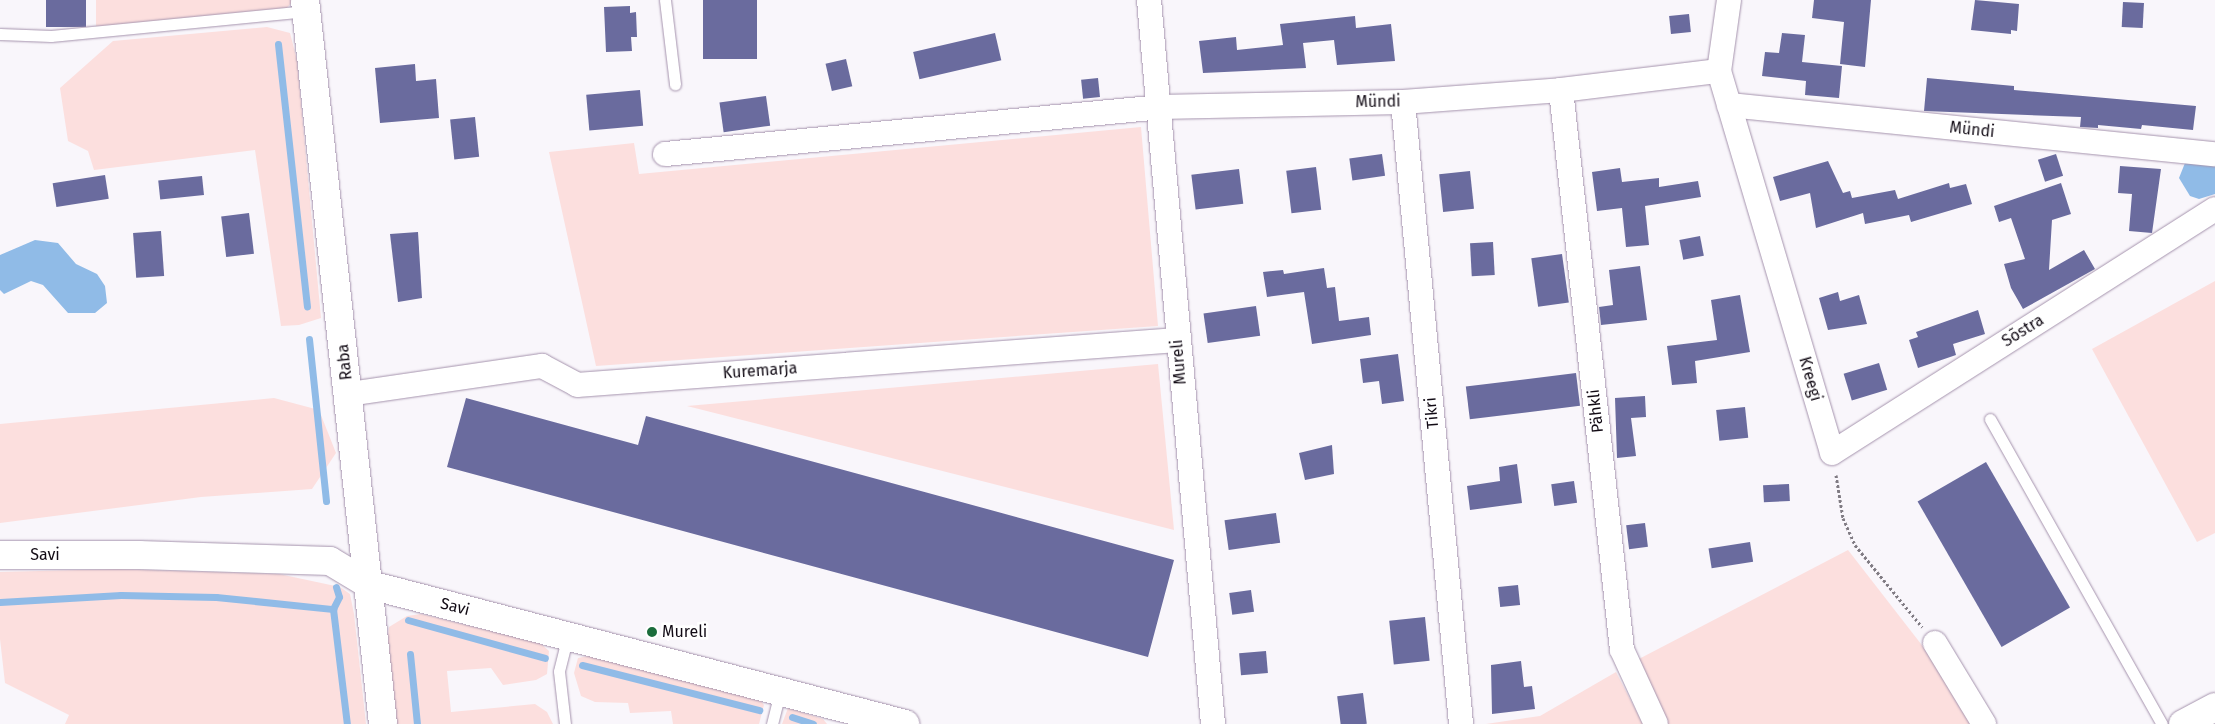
<!DOCTYPE html>
<html>
<head>
<meta charset="utf-8">
<style>
	body { margin:0 }
	#map { position:relative; width:2215px; height:724px; overflow:hidden; background:#f9f6fb; font-family:"Fira Sans",sans-serif }
	div>[style] { position:absolute }
	.green>* { inset:0; background:#fcdfde }
	.water>* { inset:0; background:#90bbe7 }
	.stream>* { height:7px; margin:-3.5px; padding:0 3.5px; transform-origin:3.5px; border-radius:3.5px; background:#90bbe7 }
	.building>* { inset:0; background:#6a6b9e; transform-origin:0 0 }
	.path>* { height:3px; margin-top:-1.5px; transform-origin:0; background:repeating-linear-gradient(90deg,#807b83 0 2.5px,transparent 0 5px) }
	.roads { filter:drop-shadow(0 0 1px #a593ad) drop-shadow(0 0 1px #a593ad) }
	.service>* { height:11px; margin:-5.5px; padding:0 5.5px; transform-origin:5.5px; border-radius:5.5px; background:#fff }
	.minor>* { height:24px; margin:-12px; padding:0 12px; transform-origin:12px; border-radius:12px; background:#fff }
	.tertiary>* { height:28px; margin:-14px; padding:0 14px; transform-origin:14px; border-radius:14px; background:#fff }
	.dots>* { width:14px; height:14px; translate:-50% -50%; box-sizing:border-box; border:2px solid #fff; border-radius:50% }
	span { translate:-50% -50%; white-space:nowrap; text-align:center; line-height:1.15; -webkit-text-stroke:5px #fff; paint-order:stroke }
	.street-label { font-size:16px; color:#120b15 }
	.poi-label { font-size:16px; color:#120b15 }
	.left { translate:0 -50%; text-align:left }
</style>
</head>
<body>
<div id="map">
	<div class="green">
		<div style="clip-path:polygon(96px 0,292px 0,292px 2px,287px 8px,96px 27px)"></div>
		<div style="clip-path:polygon(267px 27px,290px 33px,297px 60px,321px 318px,299px 325px,281px 326px,255px 150px,94px 170px,88px 151px,68px 141px,60px 88px,113px 41px)"></div>
		<div style="clip-path:polygon(1141px 127px,1158px 326px,596px 366px,549px 152px,634px 143px,639px 174px)"></div>
		<div style="clip-path:polygon(2215px 281px,2215px 533px,2197px 542px,2092px 349px)"></div>
		<div style="clip-path:polygon(1158px 364px,1174px 530px,687px 406px)"></div>
		<div style="clip-path:polygon(274px 398px,319px 410px,336px 453px,312px 489px,201px 497px,0 523px,0 424px)"></div>
		<div style="clip-path:polygon(1848px 550px,1935px 662px,1973px 724px,1665px 724px,1635px 661px)"></div>
		<div style="clip-path:polygon(118px 569px,279px 574px,340px 587px,350px 594px,354px 614px,366px 724px,65px 724px,69px 715px,5px 683px,0 639px,0 572px)"></div>
		<div style="clip-path:polygon(421px 614px,540px 643px,549px 651px,547px 674px,536px 680px,503px 685px,491px 668px,447px 671px,451px 712px,535px 704px,547px 712px,553px 724px,394px 724px,386px 654px,389px 627px,407px 616px)"></div>
		<div style="clip-path:polygon(588px 656px,758px 697px,764px 705px,759px 724px,673px 724px,671px 711px,630px 713px,628px 703px,595px 702px,581px 696px,574px 673px,578px 658px)"></div>
		<div style="clip-path:polygon(1616px 672px,1643px 724px,1486px 724px,1540px 716px)"></div>
		<div style="clip-path:polygon(788px 708px,823px 719px,827px 724px,782px 724px)"></div>
	</div>
	<div class="water">
		<div style="clip-path:polygon(2199px 158px,2215px 160px,2215px 194px,2199px 199px,2190px 196px,2179px 178px,2185px 163px)"></div>
		<div style="clip-path:polygon(35px 240px,58px 243px,76px 264px,97px 274px,105px 286px,107px 303px,95px 313px,68px 313px,43px 285px,31px 281px,4px 294px,0 290px,0 255px)"></div>
	</div>
	<div class="stream">
		<div style="left:278px;top:44px;width:264px;rotate:83.7deg"></div>
		<div style="left:309px;top:339px;width:163px;rotate:84deg"></div>
		<div style="left:336px;top:587px;width:10px;rotate:73deg"></div>
		<div style="left:339px;top:597px;width:13px;rotate:117deg"></div>
		<div style="left:333px;top:609px;width:116px;rotate:83.1deg"></div>
		<div style="left:0;top:602px;width:121px;rotate:-3.3deg"></div>
		<div style="left:121px;top:595px;width:95px;rotate:1.2deg"></div>
		<div style="left:216px;top:597px;width:118px;rotate:5.9deg"></div>
		<div style="left:408px;top:620px;width:142px;rotate:15.5deg"></div>
		<div style="left:410px;top:654px;width:70px;rotate:84.3deg"></div>
		<div style="left:582px;top:665px;width:183px;rotate:14.3deg"></div>
		<div style="left:792px;top:717px;width:22px;rotate:18deg"></div>
	</div>
	<div class="building">
		<div style="left:46px;top:0;width:40px;height:27px"></div>
		<div style="left:703px;top:0;width:54px;height:59px"></div>
		<div style="clip-path:polygon(1814px 0,1871px 0,1865px 67px,1840px 64px,1844px 22px,1812px 18px)"></div>
		<div style="clip-path:polygon(1975px 0,2019px 4px,2017px 31px,2011px 30px,2011px 34px,1971px 30px)"></div>
		<div style="left:2123px;top:2px;width:21px;height:25px;rotate:3deg"></div>
		<div style="clip-path:polygon(630px 6px,630px 13px,636px 12px,637px 37px,631px 37px,632px 51px,606px 52px,604px 7px)"></div>
		<div style="left:1689px;top:14px;width:18px;height:20px;rotate:84deg"></div>
		<div style="clip-path:polygon(1355px 16px,1356px 28px,1391px 24px,1395px 61px,1337px 65px,1334px 40px,1303px 43px,1306px 68px,1203px 73px,1199px 41px,1236px 37px,1237px 50px,1283px 45px,1280px 24px)"></div>
		<div style="left:995px;top:33px;width:28px;height:84px;rotate:77deg"></div>
		<div style="clip-path:polygon(1782px 33px,1805px 35px,1802px 62px,1842px 66px,1839px 98px,1805px 95px,1806px 81px,1762px 76px,1765px 52px,1779px 53px)"></div>
		<div style="left:846px;top:59px;width:28px;height:21px;rotate:77deg"></div>
		<div style="clip-path:polygon(415px 64px,416px 81px,436px 79px,439px 118px,380px 123px,375px 68px)"></div>
		<div style="left:1098px;top:78px;width:19px;height:17px;rotate:84deg"></div>
		<div style="clip-path:polygon(1927px 78px,2014px 86px,2014px 90px,2196px 106px,2193px 130px,2142px 125px,2141px 129px,2098px 125px,2098px 128px,2080px 127px,2081px 117px,1924px 111px)"></div>
		<div style="left:640px;top:90px;width:36px;height:54px;rotate:85deg"></div>
		<div style="left:766px;top:96px;width:30px;height:47px;rotate:82deg"></div>
		<div style="left:475px;top:117px;width:40px;height:25px;rotate:84deg"></div>
		<div style="left:1382px;top:154px;width:22px;height:33px;rotate:82deg"></div>
		<div style="left:2056px;top:154px;width:23px;height:19px;rotate:72deg"></div>
		<div style="clip-path:polygon(1828px 161px,1843px 193px,1850px 191px,1852px 198px,1895px 190px,1898px 199px,1949px 183px,1950px 188px,1966px 184px,1972px 204px,1911px 222px,1909px 215px,1865px 224px,1863px 213px,1816px 228px,1810px 193px,1780px 201px,1773px 177px)"></div>
		<div style="clip-path:polygon(2120px 166px,2161px 169px,2152px 233px,2129px 231px,2132px 194px,2118px 193px)"></div>
		<div style="left:1316px;top:167px;width:43px;height:30px;rotate:83deg"></div>
		<div style="clip-path:polygon(1620px 168px,1622px 182px,1659px 178px,1659px 187px,1698px 181px,1701px 197px,1645px 206px,1649px 245px,1626px 247px,1622px 208px,1597px 211px,1592px 172px)"></div>
		<div style="left:1239px;top:169px;width:35px;height:48px;rotate:83deg"></div>
		<div style="left:1470px;top:171px;width:38px;height:31px;rotate:84deg"></div>
		<div style="left:105px;top:175px;width:24px;height:53px;rotate:81deg"></div>
		<div style="left:202px;top:176px;width:19px;height:44px;rotate:84deg"></div>
		<div style="clip-path:polygon(2061px 183px,2071px 214px,2052px 220px,2049px 270px,2084px 250px,2095px 269px,2023px 309px,2011px 288px,2004px 264px,2025px 259px,2011px 218px,1999px 222px,1994px 206px)"></div>
		<div style="left:249px;top:213px;width:41px;height:28px;rotate:83deg"></div>
		<div style="left:161px;top:231px;width:45px;height:28px;rotate:86deg"></div>
		<div style="clip-path:polygon(418px 232px,422px 298px,398px 302px,390px 234px)"></div>
		<div style="left:1700px;top:236px;width:20px;height:21px;rotate:79deg"></div>
		<div style="left:1493px;top:242px;width:33px;height:23px;rotate:87deg"></div>
		<div style="left:1562px;top:254px;width:49px;height:31px;rotate:82deg"></div>
		<div style="clip-path:polygon(1640px 266px,1647px 320px,1601px 325px,1599px 307px,1613px 305px,1609px 270px)"></div>
		<div style="clip-path:polygon(1324px 268px,1327px 288px,1335px 287px,1339px 321px,1369px 317px,1371px 335px,1312px 344px,1304px 292px,1267px 297px,1263px 272px,1283px 270px,1284px 274px)"></div>
		<div style="clip-path:polygon(1838px 292px,1840px 301px,1859px 295px,1867px 324px,1828px 330px,1819px 298px)"></div>
		<div style="clip-path:polygon(1740px 295px,1750px 352px,1695px 361px,1697px 383px,1672px 385px,1667px 346px,1717px 340px,1711px 300px)"></div>
		<div style="left:1256px;top:306px;width:30px;height:53px;rotate:82deg"></div>
		<div style="clip-path:polygon(1978px 310px,1985px 334px,1953px 344px,1956px 355px,1918px 368px,1909px 340px,1918px 337px,1916px 332px)"></div>
		<div style="clip-path:polygon(1398px 354px,1404px 401px,1382px 404px,1379px 381px,1363px 383px,1360px 359px)"></div>
		<div style="left:1879px;top:363px;width:28px;height:37px;rotate:73deg"></div>
		<div style="left:1576px;top:373px;width:33px;height:111px;rotate:83deg"></div>
		<div style="clip-path:polygon(1645px 396px,1646px 417px,1631px 418px,1636px 456px,1617px 458px,1615px 398px)"></div>
		<div style="clip-path:polygon(466px 398px,638px 445px,646px 416px,1174px 560px,1148px 657px,447px 467px)"></div>
		<div style="left:1745px;top:407px;width:31px;height:29px;rotate:84deg"></div>
		<div style="clip-path:polygon(1332px 445px,1334px 474px,1305px 480px,1299px 453px)"></div>
		<div style="left:1986px;top:462px;width:168px;height:79px;rotate:60deg"></div>
		<div style="clip-path:polygon(1517px 464px,1522px 503px,1470px 510px,1467px 486px,1500px 481px,1499px 467px)"></div>
		<div style="left:1574px;top:481px;width:22px;height:23px;rotate:82deg"></div>
		<div style="left:1789px;top:484px;width:17px;height:26px;rotate:87deg"></div>
		<div style="left:1276px;top:513px;width:30px;height:52px;rotate:82deg"></div>
		<div style="left:1645px;top:523px;width:24px;height:19px;rotate:83deg"></div>
		<div style="left:1750px;top:542px;width:20px;height:42px;rotate:81deg"></div>
		<div style="left:1518px;top:585px;width:20px;height:20px;rotate:84deg"></div>
		<div style="left:1251px;top:590px;width:22px;height:22px;rotate:82deg"></div>
		<div style="left:1425px;top:617px;width:44px;height:36px;rotate:84deg"></div>
		<div style="left:1266px;top:651px;width:22px;height:27px;rotate:85deg"></div>
		<div style="clip-path:polygon(1521px 661px,1524px 687px,1532px 686px,1535px 709px,1492px 714px,1491px 665px)"></div>
		<div style="left:1363px;top:693px;width:31px;height:26px;rotate:83deg"></div>
	</div>
	<div class="path">
		<div style="left:1836px;top:475px;width:44px;rotate:80.8deg"></div>
		<div style="left:1843px;top:518px;width:30px;rotate:66deg"></div>
		<div style="left:1855px;top:545px;width:106px;rotate:50.7deg"></div>
	</div>
	<div class="roads">
		<div class="service">
			<div style="left:665px;top:0;width:85px;rotate:83.2deg"></div>
			<div style="left:0;top:34px;width:51px;rotate:2.2deg"></div>
			<div style="left:51px;top:36px;width:257px;rotate:-5.6deg"></div>
			<div style="left:1990px;top:419px;width:350px;rotate:60.6deg"></div>
			<div style="left:565px;top:724px;width:53px;rotate:-96.5deg"></div>
			<div style="left:559px;top:671px;width:36px;rotate:-76deg"></div>
			<div style="left:772px;top:724px;width:34px;rotate:-76deg"></div>
		</div>
		<div class="minor">
			<div style="left:1149px;top:0;width:727px;rotate:84.95deg"></div>
			<div style="left:1729px;top:0;width:72px;rotate:98deg"></div>
			<div style="left:1719px;top:71px;width:398px;rotate:73.5deg"></div>
			<div style="left:1832px;top:453px;width:454px;rotate:-32.5deg"></div>
			<div style="left:1561px;top:90px;width:563px;rotate:83.78deg"></div>
			<div style="left:1622px;top:650px;width:81px;rotate:65.3deg"></div>
			<div style="left:1403px;top:102px;width:625px;rotate:84.67deg"></div>
			<div style="left:1729px;top:105px;width:488px;rotate:5.8deg"></div>
			<div style="left:665px;top:154px;width:496px;rotate:-5.4deg"></div>
			<div style="left:1159px;top:107px;width:244px;rotate:-1.2deg"></div>
			<div style="left:1403px;top:102px;width:158px;rotate:-4.3deg"></div>
			<div style="left:1561px;top:90px;width:159px;rotate:-6.9deg"></div>
			<div style="left:349px;top:394px;width:195px;rotate:-8.3deg"></div>
			<div style="left:542px;top:366px;width:40px;rotate:28deg"></div>
			<div style="left:577px;top:385px;width:602px;rotate:-4.29deg"></div>
			<div style="left:1935px;top:643px;width:95px;rotate:58.8deg"></div>
		</div>
		<div class="tertiary">
			<div style="left:305px;top:0;width:728px;rotate:83.85deg"></div>
			<div style="left:0;top:555px;width:139px"></div>
			<div style="left:139px;top:555px;width:191px;rotate:1.8deg"></div>
			<div style="left:330px;top:561px;width:47px;rotate:31deg"></div>
			<div style="left:370px;top:585px;width:553px;rotate:14.56deg"></div>
			<div style="left:2183px;top:724px;width:36px;rotate:-28deg"></div>
		</div>
	</div>
	<div class="dots">
		<div style="left:652px;top:632px;background:#1b6c3c"></div>
	</div>
	<div class="street-label">
		<span style="left:1378px;top:102px;rotate:-1deg">Mündi</span>
		<span style="left:1972px;top:130px;rotate:6deg">Mündi</span>
		<span style="left:2023px;top:331px;rotate:-32deg">Sõstra</span>
		<span style="left:345px;top:362px;rotate:-96deg">Raba</span>
		<span style="left:1179px;top:362px;rotate:-95deg">Mureli</span>
		<span style="left:760px;top:371px;rotate:-4deg">Kuremarja</span>
		<span style="left:1810px;top:379px;rotate:74deg">Kreegi</span>
		<span style="left:1596px;top:411px;rotate:-96deg">Pähkli</span>
		<span style="left:1432px;top:413px;rotate:-95deg">Tikri</span>
		<span style="left:45px;top:555px">Savi</span>
		<span style="left:455px;top:607px;rotate:14deg">Savi</span>
	</div>
	<div class="poi-label">
		<span class="left" style="left:662px;top:632px">Mureli</span>
	</div>
</div>
</body>
</html>
